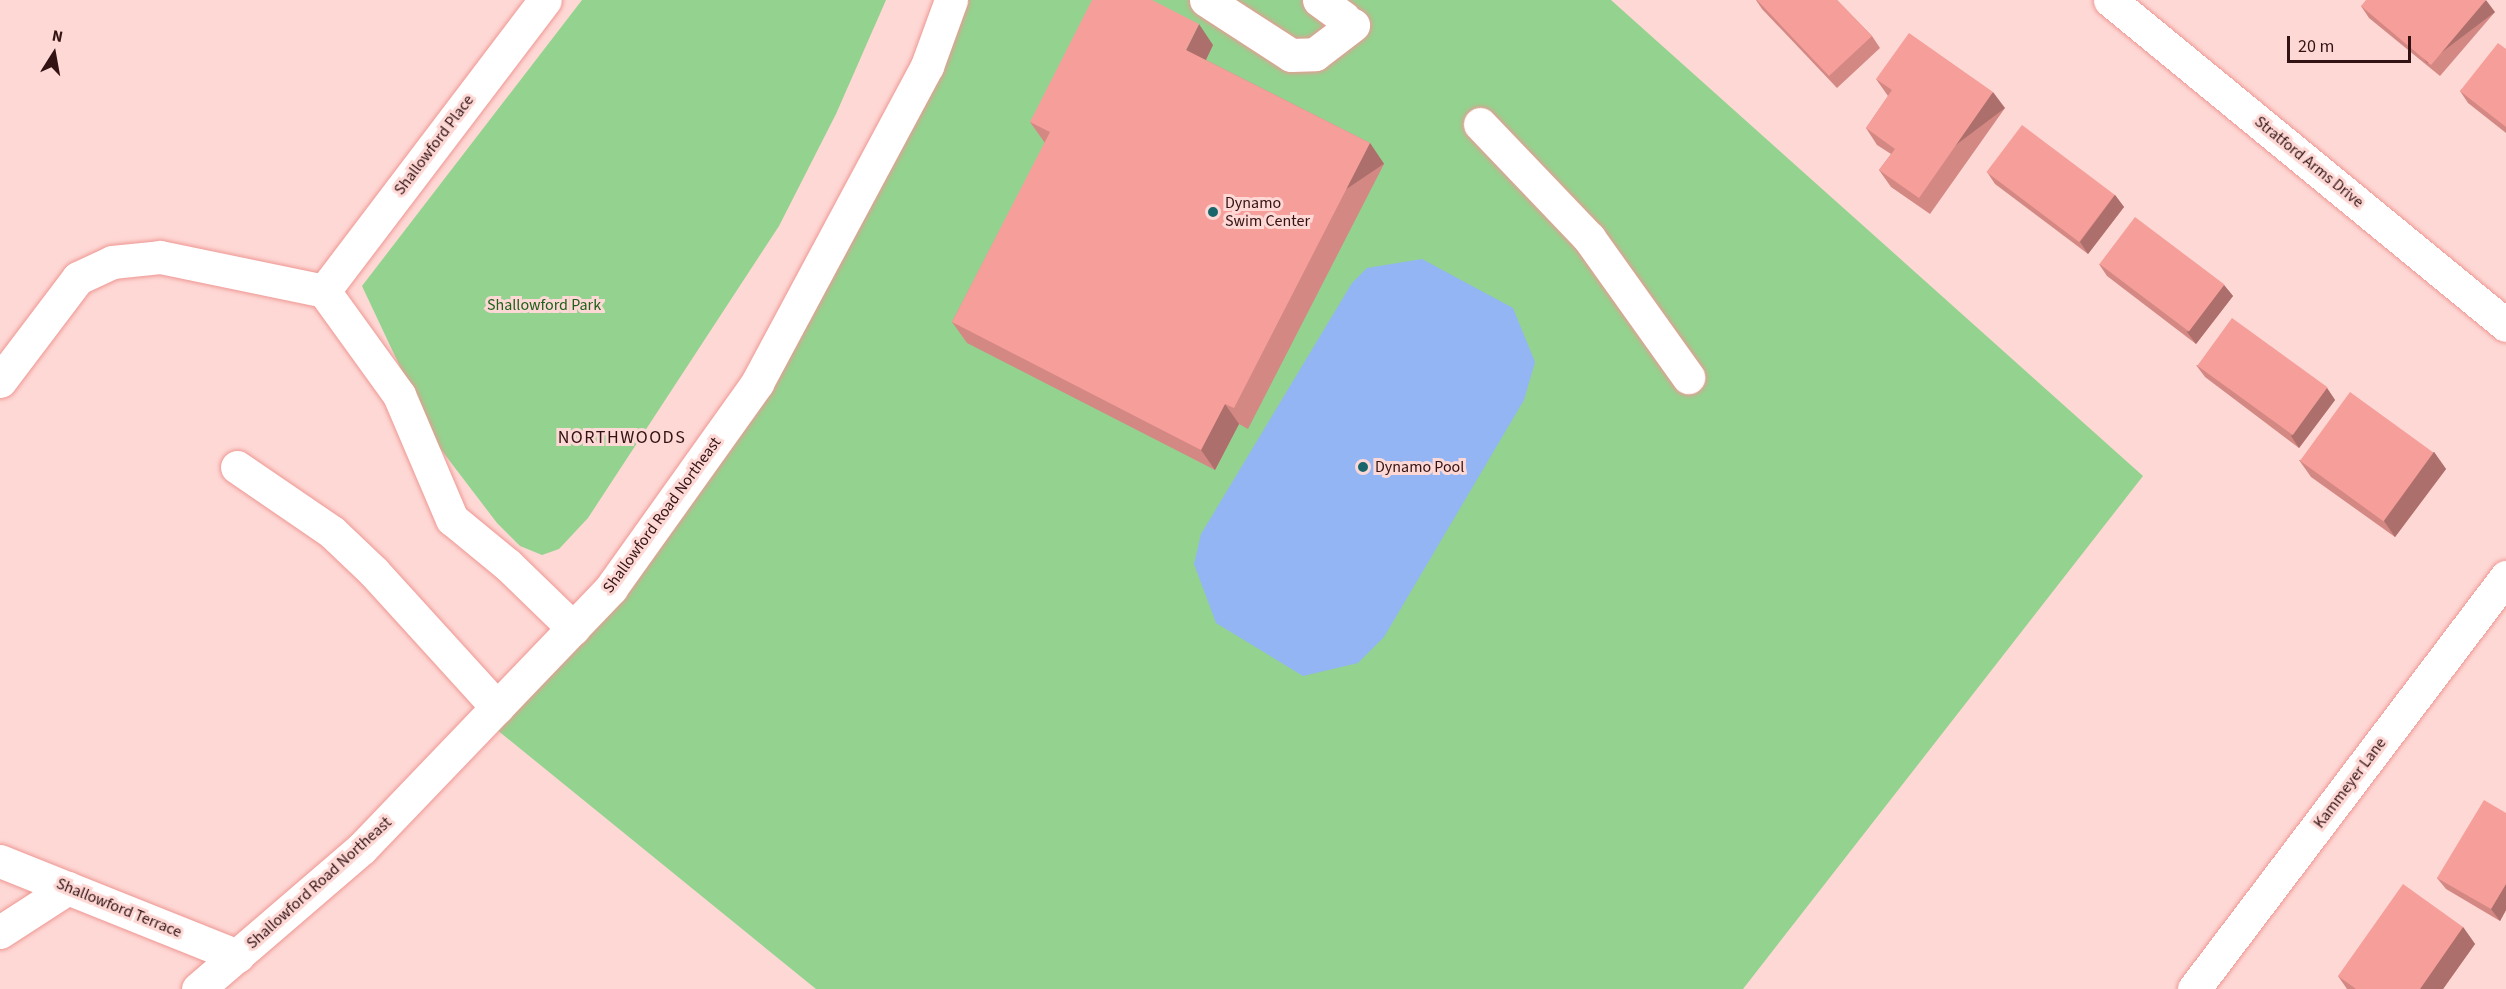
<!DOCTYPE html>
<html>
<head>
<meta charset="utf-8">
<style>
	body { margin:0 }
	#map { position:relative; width:2506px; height:989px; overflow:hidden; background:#fed8d5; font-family:"Source Sans 3",sans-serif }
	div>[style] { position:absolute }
	.green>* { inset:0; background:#94d28f }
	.water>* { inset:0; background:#93b5f4 }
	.roads { filter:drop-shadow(0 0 2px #ee9793) drop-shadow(0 0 2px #ee9793) }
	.minor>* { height:33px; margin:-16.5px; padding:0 16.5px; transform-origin:16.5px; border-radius:16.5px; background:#fff }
	.wall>* { inset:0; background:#d48884 }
	.shaded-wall>* { inset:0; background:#ac6f6c; transform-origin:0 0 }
	.building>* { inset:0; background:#f69e9a; transform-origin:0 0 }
	.dots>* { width:16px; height:16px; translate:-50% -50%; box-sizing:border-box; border:3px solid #fed8d5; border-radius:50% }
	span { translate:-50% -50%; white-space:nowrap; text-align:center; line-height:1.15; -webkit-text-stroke:6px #fed8d5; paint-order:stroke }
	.street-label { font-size:16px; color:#321212 }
	.poi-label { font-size:16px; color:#321212 }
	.left { translate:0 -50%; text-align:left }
	.park-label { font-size:16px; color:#1e611b }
	.neighbourhood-label { font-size:18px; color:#321212; letter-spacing:1.5px }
	.north { position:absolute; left:24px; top:24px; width:60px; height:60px; -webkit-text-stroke:4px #fed8d5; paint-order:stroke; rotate:11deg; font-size:16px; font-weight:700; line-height:24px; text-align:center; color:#321212 }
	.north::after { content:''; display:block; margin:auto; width:21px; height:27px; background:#321212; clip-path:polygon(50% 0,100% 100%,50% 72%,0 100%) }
	.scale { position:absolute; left:2287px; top:36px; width:124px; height:27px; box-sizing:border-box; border:3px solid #321212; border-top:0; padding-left:8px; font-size:18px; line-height:21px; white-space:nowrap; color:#321212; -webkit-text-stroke:4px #fed8d5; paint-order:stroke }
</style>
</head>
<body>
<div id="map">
	<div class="green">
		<div style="clip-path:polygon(582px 0,886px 0,836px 114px,779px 226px,588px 518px,559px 549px,542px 555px,520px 546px,497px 523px,436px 443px,362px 286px)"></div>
		<div style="clip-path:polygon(949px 0,1611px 0,2143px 476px,1743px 989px,816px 989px,496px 729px,723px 415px)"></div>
	</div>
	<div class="water">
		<div style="clip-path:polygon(1422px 259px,1513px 308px,1535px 362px,1524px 400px,1384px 637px,1358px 663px,1303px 676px,1216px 623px,1194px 564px,1201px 534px,1352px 283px,1367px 268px)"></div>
	</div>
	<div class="roads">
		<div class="minor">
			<div style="left:1206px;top:0;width:101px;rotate:32.9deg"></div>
			<div style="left:1291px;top:55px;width:24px;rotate:-2deg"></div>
			<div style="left:1315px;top:54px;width:48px;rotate:-37.3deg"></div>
			<div style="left:1319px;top:0;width:31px;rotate:36deg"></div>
			<div style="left:2110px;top:0;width:512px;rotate:39.38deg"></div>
			<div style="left:1480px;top:124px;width:158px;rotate:46.3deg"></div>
			<div style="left:1589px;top:238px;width:171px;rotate:54.5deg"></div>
			<div style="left:324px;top:291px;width:365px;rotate:-52.8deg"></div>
			<div style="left:0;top:381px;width:129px;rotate:-52.9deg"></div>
			<div style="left:78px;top:278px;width:38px;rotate:-25deg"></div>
			<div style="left:112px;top:262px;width:48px;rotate:-5.9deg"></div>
			<div style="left:160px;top:257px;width:167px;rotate:11.7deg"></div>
			<div style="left:324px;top:291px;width:128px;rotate:54.2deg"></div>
			<div style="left:399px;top:395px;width:135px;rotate:66.9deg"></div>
			<div style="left:452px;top:519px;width:72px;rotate:39.4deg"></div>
			<div style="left:508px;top:565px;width:91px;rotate:44.1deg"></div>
			<div style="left:237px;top:467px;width:115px;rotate:34.4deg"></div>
			<div style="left:332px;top:532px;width:58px;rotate:43.6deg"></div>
			<div style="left:374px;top:572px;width:183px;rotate:47.7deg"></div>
			<div style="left:0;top:861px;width:256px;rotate:21.8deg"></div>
			<div style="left:0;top:932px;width:81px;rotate:-32.9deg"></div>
			<div style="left:198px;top:989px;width:216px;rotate:-40.7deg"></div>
			<div style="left:362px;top:848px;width:360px;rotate:-46.2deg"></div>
			<div style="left:611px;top:588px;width:252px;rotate:-54.5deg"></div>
			<div style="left:757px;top:383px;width:360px;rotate:-61.8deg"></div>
			<div style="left:927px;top:66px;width:70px;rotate:-70deg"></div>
			<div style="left:2194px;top:989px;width:517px;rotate:-52.86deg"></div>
		</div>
	</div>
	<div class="wall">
		<div style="clip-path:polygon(1756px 0,1837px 0,1872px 36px,1880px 48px,1837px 88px,1762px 9px)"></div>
		<div style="clip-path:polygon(2361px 6px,2495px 12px,2440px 76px,2369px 18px)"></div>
		<div style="clip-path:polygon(1213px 45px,1206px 60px,1370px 143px,1384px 164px,1248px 429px,1239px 424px,1215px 470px,967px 343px,952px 322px,1045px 143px,1030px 122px)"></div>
		<div style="clip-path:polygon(2506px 49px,2506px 133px,2468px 103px,2460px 91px)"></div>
		<div style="clip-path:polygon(1876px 79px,2005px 108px,1930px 214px,1891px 187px,1879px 170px,1891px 154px,1877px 145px,1866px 128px,1888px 96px)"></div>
		<div style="clip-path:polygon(1987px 172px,2115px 195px,2124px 207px,2088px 254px,1995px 184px)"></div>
		<div style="clip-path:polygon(2099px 264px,2224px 285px,2233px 296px,2196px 344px,2107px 276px)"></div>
		<div style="clip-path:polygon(2196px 365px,2327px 388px,2335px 400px,2299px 448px,2205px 377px)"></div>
		<div style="clip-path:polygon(2434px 452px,2446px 469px,2395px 537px,2311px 477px,2299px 460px)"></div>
		<div style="clip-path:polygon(2506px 813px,2506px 910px,2500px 921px,2446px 889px,2437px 878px)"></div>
		<div style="clip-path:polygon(2463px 927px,2475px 944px,2443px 989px,2347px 989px,2338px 976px)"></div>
	</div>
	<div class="shaded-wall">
		<div style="left:2486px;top:0;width:15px;height:85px;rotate:53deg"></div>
		<div style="clip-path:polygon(1199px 24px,1213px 45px,1201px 70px,1186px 50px)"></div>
		<div style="left:1993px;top:92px;width:20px;height:129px;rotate:53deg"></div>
		<div style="left:1370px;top:143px;width:25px;height:298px;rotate:56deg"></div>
		<div style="clip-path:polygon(2115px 195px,2124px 207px,2088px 254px,2080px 242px)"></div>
		<div style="clip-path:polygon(2224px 285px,2233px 296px,2196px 344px,2187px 332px)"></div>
		<div style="clip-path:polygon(2327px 388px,2335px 400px,2299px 448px,2291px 436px)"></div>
		<div style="clip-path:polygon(1225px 404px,1239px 424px,1215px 470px,1201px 450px)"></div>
		<div style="clip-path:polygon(2434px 452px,2446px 469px,2395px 537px,2384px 521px)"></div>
		<div style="clip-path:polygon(2506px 884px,2506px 910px,2500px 921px,2491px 909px)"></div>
		<div style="clip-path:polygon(2463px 927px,2475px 944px,2443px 989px,2420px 989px)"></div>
	</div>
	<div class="building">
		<div style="clip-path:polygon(1092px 0,1152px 0,1199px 24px,1186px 50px,1370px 143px,1234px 408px,1225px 404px,1201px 450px,952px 322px,1050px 132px,1030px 122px)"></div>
		<div style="clip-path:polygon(1757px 0,1837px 0,1872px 36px,1829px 76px)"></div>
		<div style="clip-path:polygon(2366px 0,2486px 0,2431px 65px,2361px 6px)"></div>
		<div style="clip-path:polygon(1909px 33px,1993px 92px,1919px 198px,1879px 170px,1895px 149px,1866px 128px,1892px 90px,1876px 79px)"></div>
		<div style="clip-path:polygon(2498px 43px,2506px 49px,2506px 127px,2460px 91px)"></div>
		<div style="left:2022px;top:125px;width:116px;height:59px;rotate:37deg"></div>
		<div style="left:2135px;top:217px;width:112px;height:59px;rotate:37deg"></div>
		<div style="left:2232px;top:318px;width:118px;height:59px;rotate:36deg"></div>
		<div style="left:2350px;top:392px;width:103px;height:85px;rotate:36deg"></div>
		<div style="clip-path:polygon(2484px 800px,2506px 813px,2506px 884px,2491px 909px,2437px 878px)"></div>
		<div style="clip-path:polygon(2403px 884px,2463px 927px,2420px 989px,2356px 989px,2338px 976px)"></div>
	</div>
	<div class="dots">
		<div style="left:1213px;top:212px;background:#18666c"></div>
		<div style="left:1363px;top:467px;background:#18666c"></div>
	</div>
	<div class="street-label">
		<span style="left:434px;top:145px;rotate:-53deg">Shallowford Place</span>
		<span style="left:2309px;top:162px;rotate:39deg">Stratford Arms Drive</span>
		<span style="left:662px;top:515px;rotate:-54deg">Shallowford Road Northeast</span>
		<span style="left:2350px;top:783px;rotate:-53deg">Kammeyer Lane</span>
		<span style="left:319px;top:883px;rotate:-42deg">Shallowford Road Northeast</span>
		<span style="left:119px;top:908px;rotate:22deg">Shallowford Terrace</span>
	</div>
	<div class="poi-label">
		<span class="left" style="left:1225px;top:212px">Dynamo<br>Swim Center</span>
		<span class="left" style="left:1375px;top:467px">Dynamo Pool</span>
	</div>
	<div class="park-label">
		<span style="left:544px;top:305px">Shallowford Park</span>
	</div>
	<div class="neighbourhood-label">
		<span style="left:622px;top:438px">NORTHWOODS</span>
	</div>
	<div class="north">N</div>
	<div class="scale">20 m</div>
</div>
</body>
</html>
